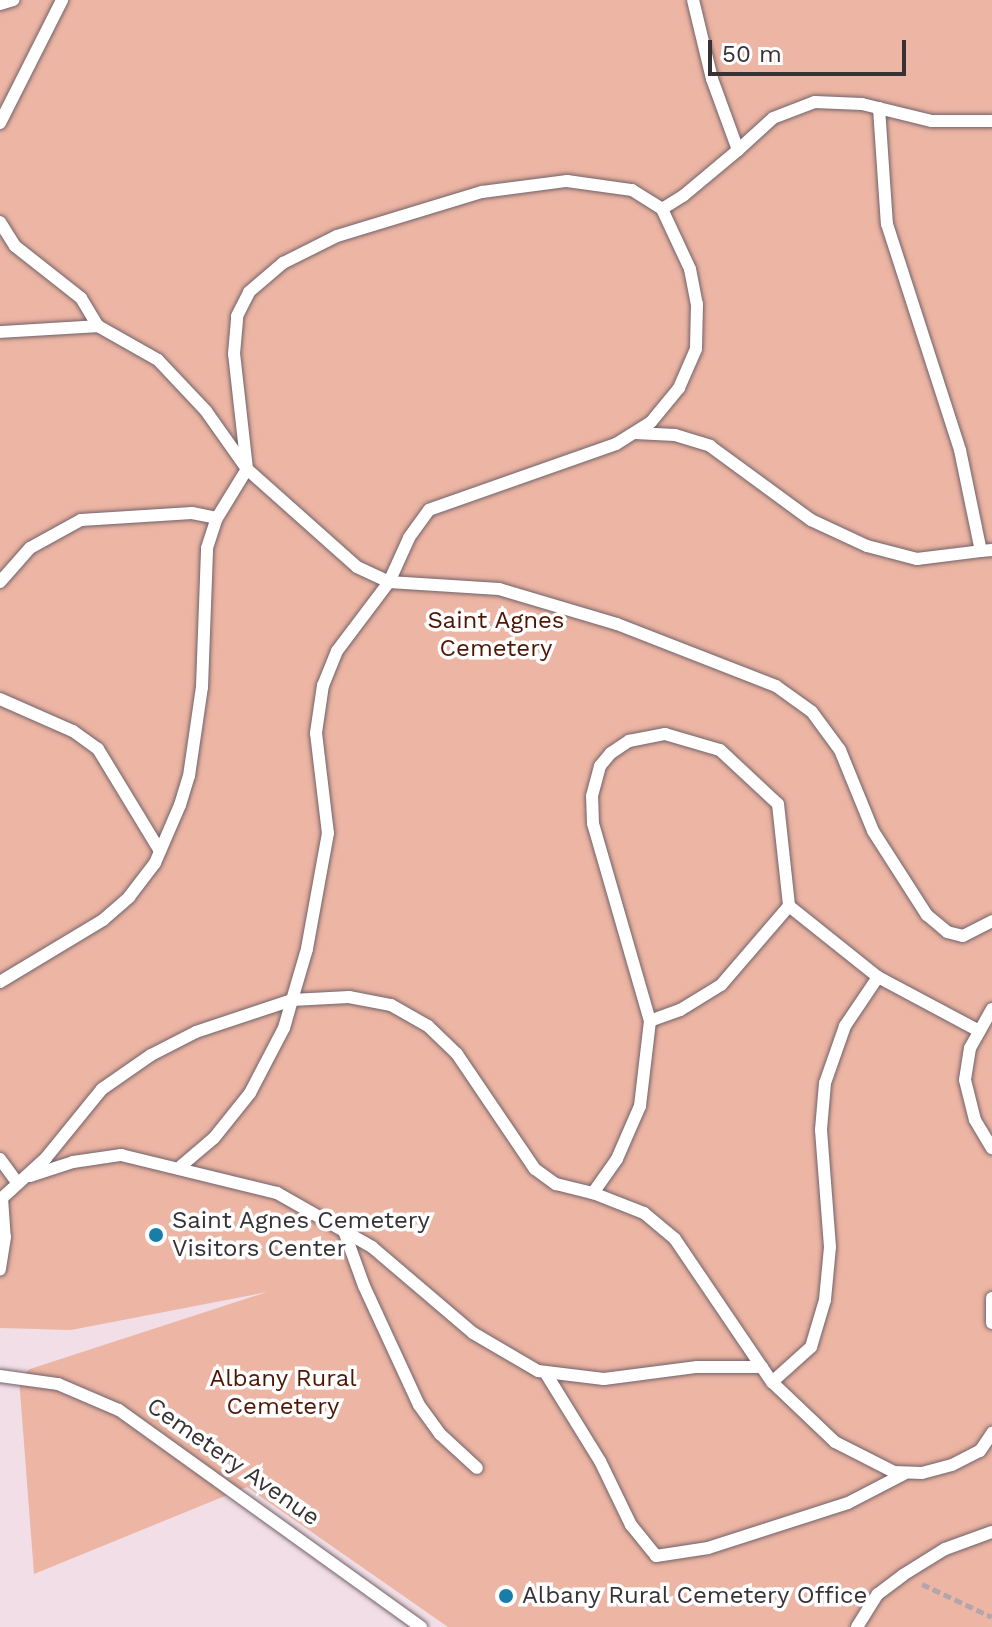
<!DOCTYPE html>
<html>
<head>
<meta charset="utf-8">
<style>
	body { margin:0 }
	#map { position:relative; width:992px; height:1627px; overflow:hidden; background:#f1dee6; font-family:"Work Sans",sans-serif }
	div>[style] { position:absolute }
	.green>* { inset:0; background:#edb5a3 }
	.path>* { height:5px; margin-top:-2.5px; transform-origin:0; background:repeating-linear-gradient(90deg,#b3a5ab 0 8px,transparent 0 12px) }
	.roads { filter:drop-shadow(0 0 2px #726269) drop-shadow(0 0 2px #726269) }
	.service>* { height:12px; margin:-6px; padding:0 6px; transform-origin:6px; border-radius:6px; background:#fff }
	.dots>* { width:22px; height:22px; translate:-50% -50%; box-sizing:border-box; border:4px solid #fff; border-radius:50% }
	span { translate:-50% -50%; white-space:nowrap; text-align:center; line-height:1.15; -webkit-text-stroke:7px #fff; paint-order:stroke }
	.park-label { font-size:24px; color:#4e1705 }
	.poi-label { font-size:24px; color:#393235 }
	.left { translate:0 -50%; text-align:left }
	.street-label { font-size:24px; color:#393235 }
	.scale { position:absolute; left:708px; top:40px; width:198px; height:36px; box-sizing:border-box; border:4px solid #393235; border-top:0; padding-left:10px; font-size:24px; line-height:28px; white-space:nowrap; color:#393235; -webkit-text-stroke:6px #fff; paint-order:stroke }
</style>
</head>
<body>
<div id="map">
	<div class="green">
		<div style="clip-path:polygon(0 0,992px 0,992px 1627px,448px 1627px,247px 1487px,34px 1574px,19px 1378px,30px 1369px,267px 1292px,71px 1330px,0 1328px)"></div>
	</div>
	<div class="path">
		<div style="left:922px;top:1584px;width:77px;rotate:25.2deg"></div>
	</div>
	<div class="roads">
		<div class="service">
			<div style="left:0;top:4px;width:14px;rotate:-17deg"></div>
			<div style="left:879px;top:108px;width:116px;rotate:86.1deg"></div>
			<div style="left:887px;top:224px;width:237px;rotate:72.1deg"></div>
			<div style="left:960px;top:450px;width:103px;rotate:78.3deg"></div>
			<div style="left:981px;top:551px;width:11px;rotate:-5deg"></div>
			<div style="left:0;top:123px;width:138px;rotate:-63.2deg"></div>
			<div style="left:738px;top:150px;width:47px;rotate:-42.4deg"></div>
			<div style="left:773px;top:118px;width:45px;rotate:-20.9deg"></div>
			<div style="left:815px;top:102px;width:47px;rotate:2.4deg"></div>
			<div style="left:862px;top:104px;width:72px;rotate:13.7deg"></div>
			<div style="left:932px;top:121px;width:60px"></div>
			<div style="left:662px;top:209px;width:66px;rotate:65deg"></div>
			<div style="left:690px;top:269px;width:36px;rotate:79deg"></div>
			<div style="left:697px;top:304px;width:45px;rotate:91.3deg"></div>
			<div style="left:696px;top:349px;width:43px;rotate:113.6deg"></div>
			<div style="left:679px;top:388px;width:44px;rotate:129.5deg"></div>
			<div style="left:651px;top:422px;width:41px;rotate:147.8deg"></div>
			<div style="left:616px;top:444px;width:198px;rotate:160.6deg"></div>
			<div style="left:429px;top:510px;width:34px;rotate:126deg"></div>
			<div style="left:409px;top:538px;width:48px;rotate:114.4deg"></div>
			<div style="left:389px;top:582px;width:110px;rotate:3.6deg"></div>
			<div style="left:499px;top:589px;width:123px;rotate:16.5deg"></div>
			<div style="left:617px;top:624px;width:171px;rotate:21.3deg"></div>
			<div style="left:776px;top:686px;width:44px;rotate:35.8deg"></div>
			<div style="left:812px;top:712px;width:47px;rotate:53.6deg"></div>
			<div style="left:840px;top:750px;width:87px;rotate:67.8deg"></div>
			<div style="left:873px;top:831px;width:100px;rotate:57.3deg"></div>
			<div style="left:927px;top:915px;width:26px;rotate:40deg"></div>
			<div style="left:947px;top:932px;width:16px;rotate:14deg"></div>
			<div style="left:963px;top:936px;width:33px;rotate:-27deg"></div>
			<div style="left:0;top:222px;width:28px;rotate:58deg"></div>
			<div style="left:15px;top:246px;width:84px;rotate:38.2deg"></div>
			<div style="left:81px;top:298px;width:33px;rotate:59deg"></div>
			<div style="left:98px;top:326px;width:69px;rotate:29.5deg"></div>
			<div style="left:158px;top:360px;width:70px;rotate:46.7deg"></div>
			<div style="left:206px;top:411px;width:71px;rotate:54.7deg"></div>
			<div style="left:247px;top:469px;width:147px;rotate:41.7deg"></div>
			<div style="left:357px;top:567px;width:35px;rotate:25deg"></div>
			<div style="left:389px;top:582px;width:86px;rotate:127deg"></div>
			<div style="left:337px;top:651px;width:37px;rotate:112deg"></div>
			<div style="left:323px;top:685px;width:49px;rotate:98.3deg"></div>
			<div style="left:316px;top:733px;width:101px;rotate:83.2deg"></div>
			<div style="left:328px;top:833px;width:118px;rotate:100.3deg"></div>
			<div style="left:307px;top:949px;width:53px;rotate:106.4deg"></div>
			<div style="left:292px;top:1000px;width:101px;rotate:161.6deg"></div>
			<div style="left:196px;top:1032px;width:51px;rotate:152.9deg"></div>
			<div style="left:151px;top:1055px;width:60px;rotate:145.2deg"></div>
			<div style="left:102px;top:1089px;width:89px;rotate:129.1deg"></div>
			<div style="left:46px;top:1158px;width:59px;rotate:137.7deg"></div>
			<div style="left:2px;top:1198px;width:39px;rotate:86deg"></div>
			<div style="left:5px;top:1237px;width:33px;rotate:99deg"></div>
			<div style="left:0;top:332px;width:98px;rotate:-3.5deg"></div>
			<div style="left:635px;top:433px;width:40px;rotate:2.9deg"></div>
			<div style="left:675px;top:435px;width:37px;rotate:17deg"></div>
			<div style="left:710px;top:446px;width:125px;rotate:36.2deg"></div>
			<div style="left:811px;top:520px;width:62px;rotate:24.9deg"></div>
			<div style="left:867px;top:546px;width:52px;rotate:14.6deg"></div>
			<div style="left:917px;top:559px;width:64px;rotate:-7.1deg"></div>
			<div style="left:0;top:582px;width:45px;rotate:-48.6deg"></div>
			<div style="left:30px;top:548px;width:58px;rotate:-28.8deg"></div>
			<div style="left:81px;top:520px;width:111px;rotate:-3.6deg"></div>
			<div style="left:192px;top:513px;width:25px;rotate:11deg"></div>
			<div style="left:0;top:699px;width:80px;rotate:23.7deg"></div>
			<div style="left:73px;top:731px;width:31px;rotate:36deg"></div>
			<div style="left:98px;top:749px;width:119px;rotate:58.7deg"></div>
			<div style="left:789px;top:906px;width:114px;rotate:38.6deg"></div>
			<div style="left:878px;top:977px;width:115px;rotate:28.1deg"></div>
			<div style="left:878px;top:977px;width:59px;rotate:124deg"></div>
			<div style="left:845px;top:1026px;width:60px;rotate:109.3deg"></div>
			<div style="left:825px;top:1083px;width:47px;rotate:94.9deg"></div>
			<div style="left:821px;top:1130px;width:117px;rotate:85.6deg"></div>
			<div style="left:830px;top:1247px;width:53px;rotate:95.4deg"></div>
			<div style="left:825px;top:1300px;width:49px;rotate:106.6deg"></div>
			<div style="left:811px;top:1347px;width:52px;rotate:138.1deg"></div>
			<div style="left:772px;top:1382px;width:87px;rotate:43.6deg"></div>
			<div style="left:835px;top:1442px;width:66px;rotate:27deg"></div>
			<div style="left:894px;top:1472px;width:28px;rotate:2deg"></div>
			<div style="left:922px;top:1473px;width:31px;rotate:-15deg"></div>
			<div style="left:952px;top:1465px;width:31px;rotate:-27deg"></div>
			<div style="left:980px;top:1451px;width:22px;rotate:-56deg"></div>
			<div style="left:0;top:982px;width:120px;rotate:-31deg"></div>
			<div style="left:103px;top:920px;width:35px;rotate:-41deg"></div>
			<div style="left:129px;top:897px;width:43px;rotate:-52.6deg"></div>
			<div style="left:155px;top:863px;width:63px;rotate:-66.7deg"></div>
			<div style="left:180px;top:805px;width:30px;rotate:-73deg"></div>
			<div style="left:189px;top:776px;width:90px;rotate:-81.7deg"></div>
			<div style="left:202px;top:687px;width:139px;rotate:-87.9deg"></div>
			<div style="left:207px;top:548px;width:32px;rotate:-72deg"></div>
			<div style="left:217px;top:518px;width:57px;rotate:-58.5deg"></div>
			<div style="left:247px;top:469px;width:116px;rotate:-96.4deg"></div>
			<div style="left:234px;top:354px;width:38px;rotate:-85deg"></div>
			<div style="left:237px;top:316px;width:27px;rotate:-63deg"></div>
			<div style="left:249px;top:292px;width:45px;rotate:-40.5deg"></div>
			<div style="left:283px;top:263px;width:60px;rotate:-26.6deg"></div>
			<div style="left:337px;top:236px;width:152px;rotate:-16.9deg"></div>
			<div style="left:482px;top:192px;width:86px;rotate:-7.4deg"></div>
			<div style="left:567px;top:181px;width:66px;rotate:7.9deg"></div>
			<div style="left:632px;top:190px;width:36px;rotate:32deg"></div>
			<div style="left:662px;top:209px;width:25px;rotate:-32deg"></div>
			<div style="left:683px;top:196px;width:72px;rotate:-39.9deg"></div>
			<div style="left:738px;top:150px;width:76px;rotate:-110.1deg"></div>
			<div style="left:712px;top:79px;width:81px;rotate:-103.5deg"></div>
			<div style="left:992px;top:1009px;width:45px;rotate:119.4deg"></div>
			<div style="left:970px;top:1048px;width:32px;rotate:99deg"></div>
			<div style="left:965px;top:1080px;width:41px;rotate:76deg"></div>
			<div style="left:975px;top:1120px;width:33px;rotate:59deg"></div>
			<div style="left:650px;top:1021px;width:206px;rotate:-106.1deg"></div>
			<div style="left:593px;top:823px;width:27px;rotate:-92deg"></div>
			<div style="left:592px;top:796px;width:31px;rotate:-75deg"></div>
			<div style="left:600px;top:766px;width:17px;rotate:-50deg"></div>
			<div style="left:611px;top:753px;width:22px;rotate:-34deg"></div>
			<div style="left:629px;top:741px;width:37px;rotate:-11deg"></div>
			<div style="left:665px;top:734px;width:57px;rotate:16.2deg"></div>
			<div style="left:720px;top:750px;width:79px;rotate:43deg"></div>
			<div style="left:778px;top:804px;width:103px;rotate:83.8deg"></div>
			<div style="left:789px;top:906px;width:104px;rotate:130.7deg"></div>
			<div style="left:721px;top:985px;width:48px;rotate:148.6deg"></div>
			<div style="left:680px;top:1010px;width:32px;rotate:160deg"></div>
			<div style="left:650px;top:1021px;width:86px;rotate:96.7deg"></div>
			<div style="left:640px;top:1106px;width:58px;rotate:113.5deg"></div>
			<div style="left:617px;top:1159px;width:42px;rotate:125.2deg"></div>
			<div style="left:593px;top:1193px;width:55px;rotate:21.4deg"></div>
			<div style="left:644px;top:1213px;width:40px;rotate:40deg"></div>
			<div style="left:675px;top:1239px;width:173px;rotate:55.9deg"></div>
			<div style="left:0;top:1159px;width:27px;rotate:54deg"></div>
			<div style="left:181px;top:1166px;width:43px;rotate:-40.3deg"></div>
			<div style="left:214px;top:1138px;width:58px;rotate:-51.3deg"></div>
			<div style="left:250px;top:1093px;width:73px;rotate:-62.4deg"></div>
			<div style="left:284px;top:1028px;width:29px;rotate:-74deg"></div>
			<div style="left:292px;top:1000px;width:57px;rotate:-3deg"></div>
			<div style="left:349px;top:997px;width:43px;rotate:10.8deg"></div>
			<div style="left:391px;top:1005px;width:43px;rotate:29.6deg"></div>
			<div style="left:428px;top:1026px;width:40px;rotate:44deg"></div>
			<div style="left:457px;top:1054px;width:139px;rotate:55.9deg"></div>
			<div style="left:535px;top:1169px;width:26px;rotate:36deg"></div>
			<div style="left:556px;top:1184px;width:38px;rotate:14deg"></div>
			<div style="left:30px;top:1176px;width:45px;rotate:-18deg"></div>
			<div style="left:73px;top:1162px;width:49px;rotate:-8.3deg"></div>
			<div style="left:121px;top:1155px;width:161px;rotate:13.7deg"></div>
			<div style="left:277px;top:1193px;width:109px;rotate:29.6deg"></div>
			<div style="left:372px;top:1247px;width:133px;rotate:40.4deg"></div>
			<div style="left:473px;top:1333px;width:75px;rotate:30.3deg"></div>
			<div style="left:538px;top:1371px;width:66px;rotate:6.9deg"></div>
			<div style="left:604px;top:1379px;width:94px;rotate:-7.4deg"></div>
			<div style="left:697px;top:1367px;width:65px"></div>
			<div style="left:343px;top:1228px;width:62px;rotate:70.1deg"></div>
			<div style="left:364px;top:1286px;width:131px;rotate:65.2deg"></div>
			<div style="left:419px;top:1405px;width:36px;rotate:54deg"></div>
			<div style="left:440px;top:1434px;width:50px;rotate:42.6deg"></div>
			<div style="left:992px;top:1298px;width:25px;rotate:90deg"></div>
			<div style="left:545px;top:1372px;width:105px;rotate:58.3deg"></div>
			<div style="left:600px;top:1461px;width:71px;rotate:64.2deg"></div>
			<div style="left:631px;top:1525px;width:40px;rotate:51deg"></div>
			<div style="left:656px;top:1556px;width:53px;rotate:-8.7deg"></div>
			<div style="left:708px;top:1548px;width:147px;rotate:-17.8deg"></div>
			<div style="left:848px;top:1503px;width:63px;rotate:-27.4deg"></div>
			<div style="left:0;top:1376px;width:59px;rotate:7.9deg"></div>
			<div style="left:58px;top:1384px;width:66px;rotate:23.1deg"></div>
			<div style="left:119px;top:1410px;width:372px;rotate:35.7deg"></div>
			<div style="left:857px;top:1627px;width:39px;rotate:-58deg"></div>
			<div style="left:878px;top:1594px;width:31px;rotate:-37deg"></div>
			<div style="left:903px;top:1575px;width:49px;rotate:-31.8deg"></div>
			<div style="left:945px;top:1549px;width:50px;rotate:-19.9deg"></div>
		</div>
	</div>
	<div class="dots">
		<div style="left:156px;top:1235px;background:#187da8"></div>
		<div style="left:506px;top:1596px;background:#187da8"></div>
	</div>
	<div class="park-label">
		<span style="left:496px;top:635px">Saint Agnes<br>Cemetery</span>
		<span style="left:283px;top:1393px">Albany Rural<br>Cemetery</span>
	</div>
	<div class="poi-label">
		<span class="left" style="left:172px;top:1235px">Saint Agnes Cemetery<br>Visitors Center</span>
		<span class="left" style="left:522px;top:1596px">Albany Rural Cemetery Office</span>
	</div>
	<div class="street-label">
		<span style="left:233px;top:1462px;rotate:35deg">Cemetery Avenue</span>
	</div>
	<div class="scale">50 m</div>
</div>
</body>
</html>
